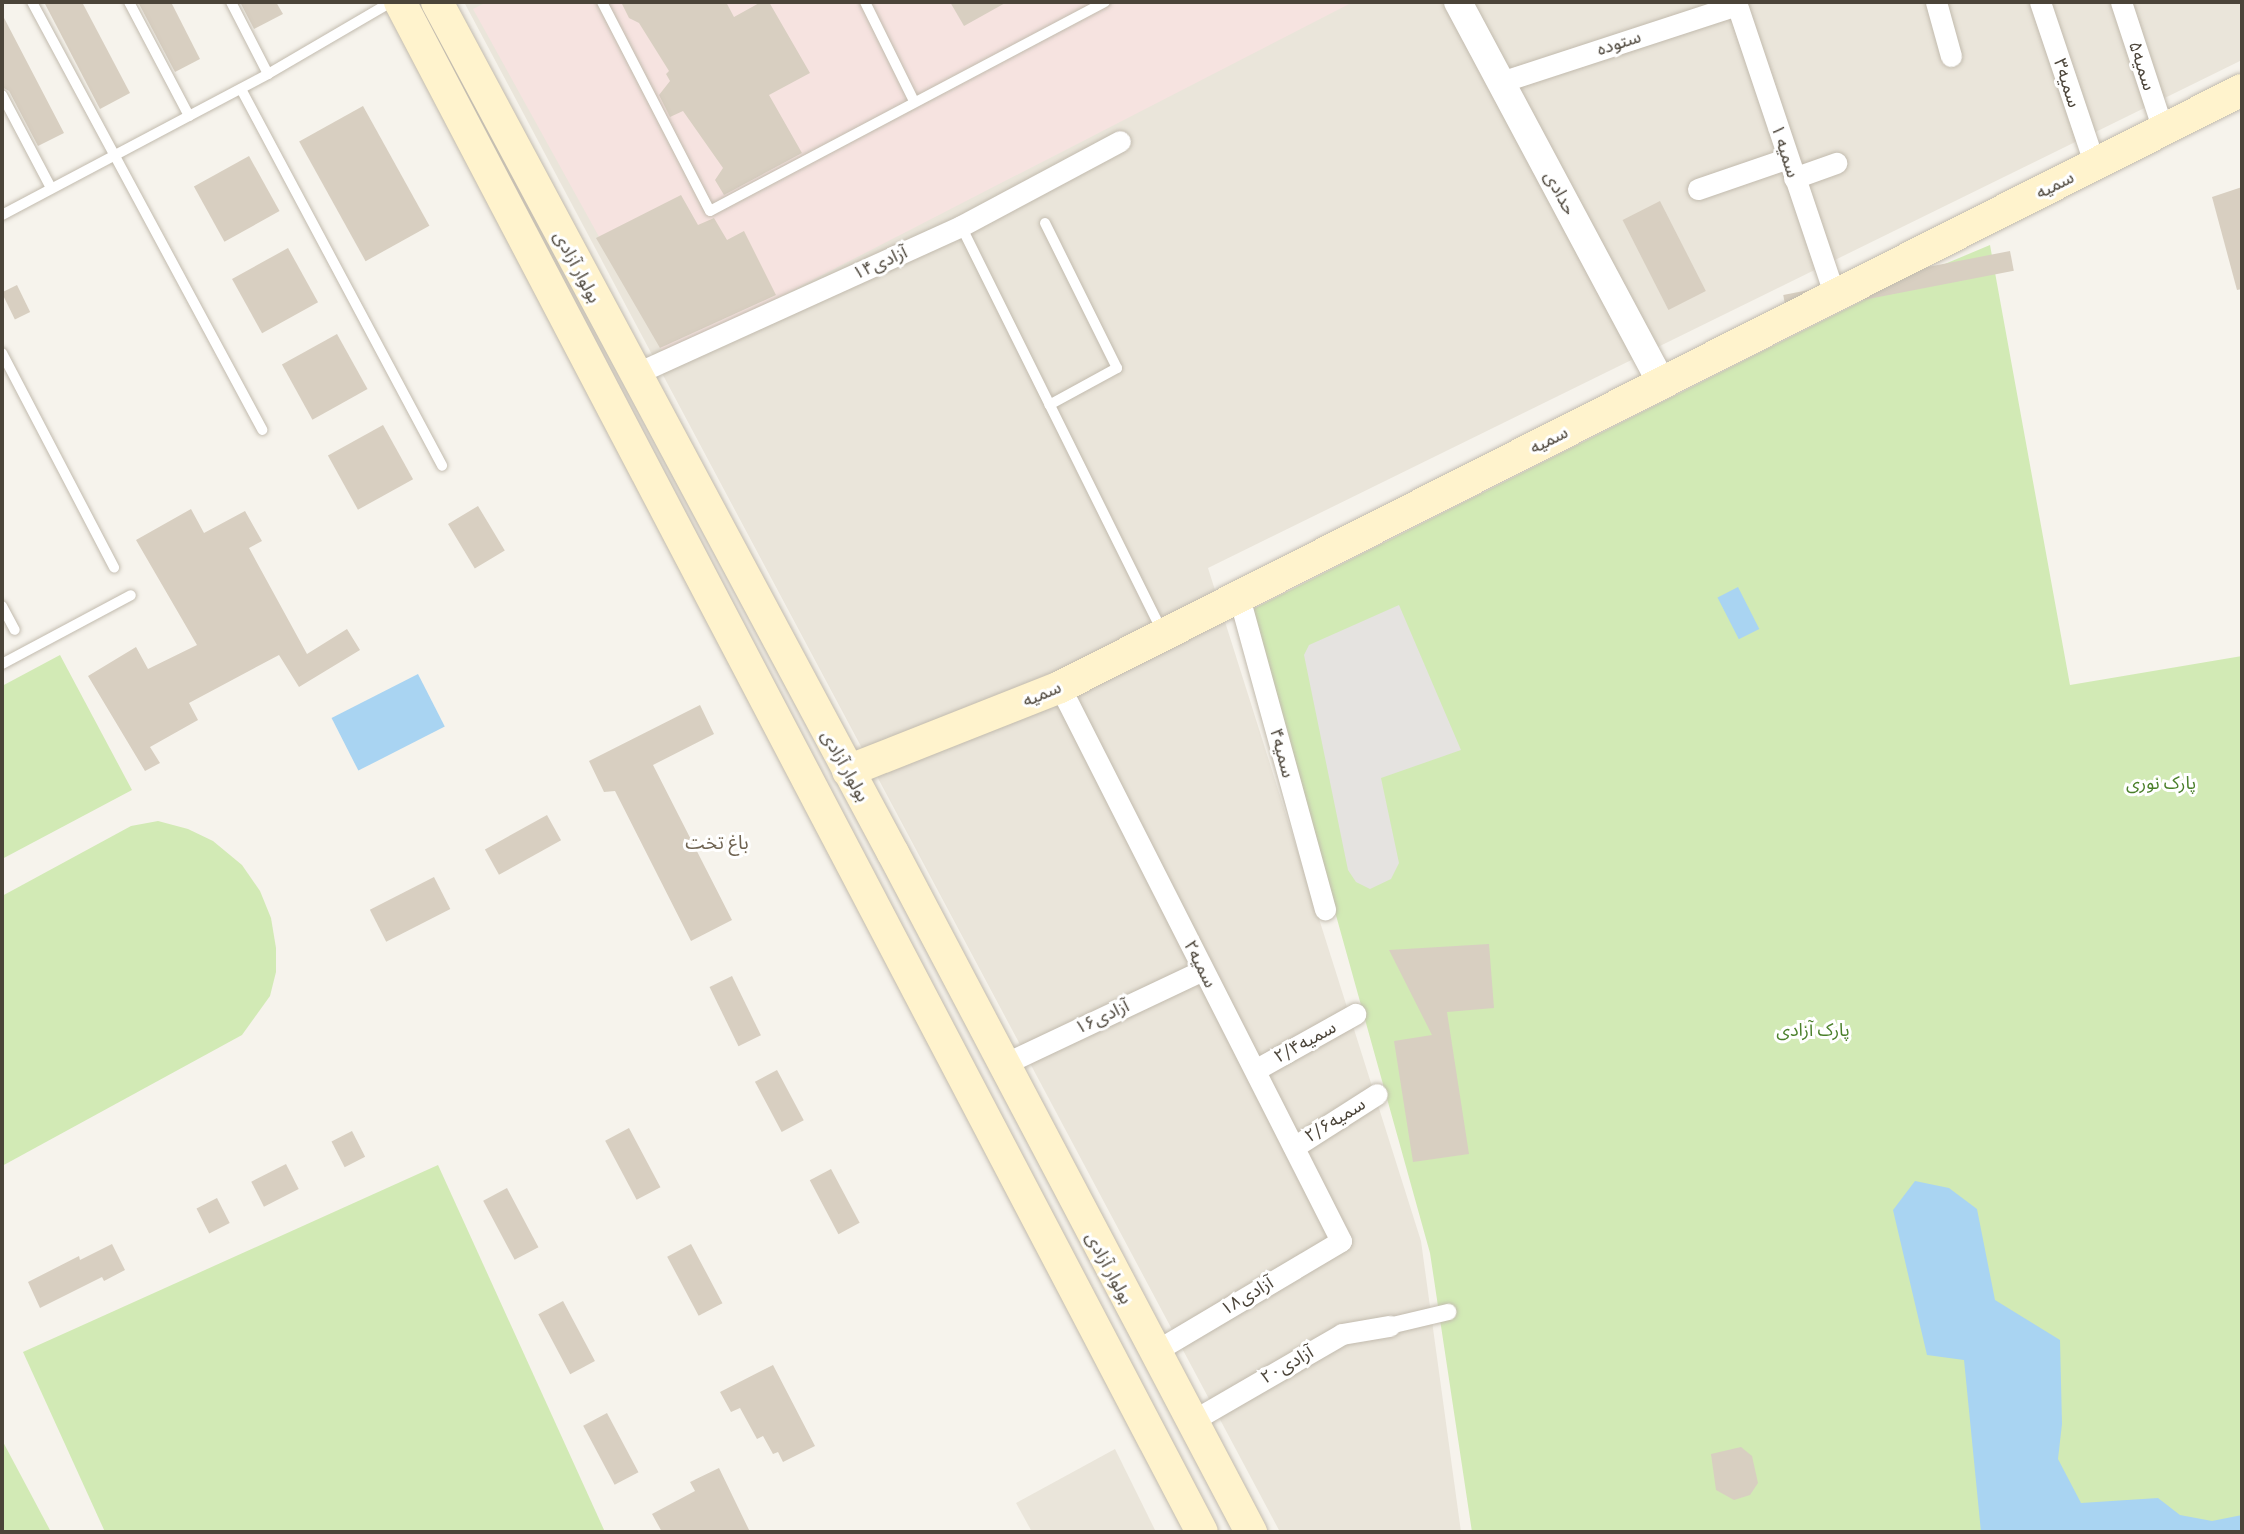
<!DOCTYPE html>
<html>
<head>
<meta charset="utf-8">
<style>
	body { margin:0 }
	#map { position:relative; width:2244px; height:1534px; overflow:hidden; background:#f6f3ec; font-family:"IBM Plex Sans","Noto Sans Arabic",sans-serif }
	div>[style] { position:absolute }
	.residential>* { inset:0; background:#eae5da }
	.medical>* { inset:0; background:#f6e3e0 }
	.green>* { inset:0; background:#d2eab5 }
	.parking>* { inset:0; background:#e5e3e0 }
	.water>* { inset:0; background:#a9d4f2; transform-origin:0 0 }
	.building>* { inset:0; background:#d8cfc1; transform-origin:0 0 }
	.roads { filter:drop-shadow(0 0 2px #c2bbae) drop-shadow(0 0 2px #c2bbae) }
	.service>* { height:10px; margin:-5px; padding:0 5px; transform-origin:5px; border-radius:5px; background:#fff }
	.pedestrian>* { height:16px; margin:-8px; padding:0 8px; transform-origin:8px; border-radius:8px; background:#fff }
	.minor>* { height:21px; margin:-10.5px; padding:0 10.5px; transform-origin:10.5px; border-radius:10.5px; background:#fff }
	.tertiary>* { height:28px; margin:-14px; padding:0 14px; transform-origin:14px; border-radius:14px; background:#fff }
	.secondary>* { height:32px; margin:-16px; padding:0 16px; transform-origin:16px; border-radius:16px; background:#fff3cd }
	span { translate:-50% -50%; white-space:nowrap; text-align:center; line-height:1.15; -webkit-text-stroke:6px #fff; paint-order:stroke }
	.street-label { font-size:18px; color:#4b4439 }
	.park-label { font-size:18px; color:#4a7f2a }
	.neighbourhood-label { font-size:19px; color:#6e6250 }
	.frame { position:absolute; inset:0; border:4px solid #4b4439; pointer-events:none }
</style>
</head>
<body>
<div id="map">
	<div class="residential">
		<div style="clip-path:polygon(464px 2px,2242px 2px,2242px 60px,1208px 568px,1421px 1241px,1461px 1532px,1280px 1532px)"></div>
		<div style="clip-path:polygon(1115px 1449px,1156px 1532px,1032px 1532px,1016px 1503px)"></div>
	</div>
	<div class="medical">
		<div style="clip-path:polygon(487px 2px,1353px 2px,665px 356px,473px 9px)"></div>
	</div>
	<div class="green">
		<div style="clip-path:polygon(1990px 245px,2070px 685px,2242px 656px,2242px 1532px,1472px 1532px,1430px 1253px,1251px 610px,1890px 287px)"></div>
		<div style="clip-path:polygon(60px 655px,132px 790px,2px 859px,2px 686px)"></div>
		<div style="clip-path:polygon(158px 821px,188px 829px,213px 841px,242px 865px,260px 891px,271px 918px,276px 948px,276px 972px,270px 996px,242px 1035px,2px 1166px,2px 896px,131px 826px)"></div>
		<div style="clip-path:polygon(438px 1165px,605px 1532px,105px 1532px,23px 1352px)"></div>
		<div style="clip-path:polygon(2px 1440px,51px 1532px,2px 1532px)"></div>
	</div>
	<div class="parking">
		<div style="clip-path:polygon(1399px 605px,1461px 750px,1381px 778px,1399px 863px,1391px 879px,1370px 889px,1356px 882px,1348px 870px,1304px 655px,1309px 645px)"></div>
	</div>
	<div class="water">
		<div style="left:1738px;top:587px;width:47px;height:23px;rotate:63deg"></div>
		<div style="left:418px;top:674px;width:59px;height:97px;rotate:63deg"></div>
		<div style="clip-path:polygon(1915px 1181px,1949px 1188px,1977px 1209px,1995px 1300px,2060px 1340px,2062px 1424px,2058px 1459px,2081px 1503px,2158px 1498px,2180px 1515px,2212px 1521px,2242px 1515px,2242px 1532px,1981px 1532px,1964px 1360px,1927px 1355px,1893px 1210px)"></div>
	</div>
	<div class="building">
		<div style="clip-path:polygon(44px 2px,82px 2px,130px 93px,100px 109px)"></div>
		<div style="clip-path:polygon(138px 2px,171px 2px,200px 59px,175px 72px)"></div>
		<div style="clip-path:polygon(240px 2px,276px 2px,283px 14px,254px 29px)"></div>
		<div style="clip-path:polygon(621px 2px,726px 2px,734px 17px,761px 2px,769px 2px,810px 73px,769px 95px,802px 153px,724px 195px,715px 180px,723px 168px,683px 111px,670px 117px,659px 95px,670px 81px,666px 74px,669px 71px,639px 23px,629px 18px)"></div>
		<div style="clip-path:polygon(950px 2px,1007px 2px,964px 26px)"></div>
		<div style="clip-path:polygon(2px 14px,64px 133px,38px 146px,9px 91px,2px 87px)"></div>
		<div style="left:363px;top:106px;width:137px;height:73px;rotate:61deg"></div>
		<div style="left:249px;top:156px;width:63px;height:63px;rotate:61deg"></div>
		<div style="clip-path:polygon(2242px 187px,2242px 289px,2237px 290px,2212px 197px)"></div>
		<div style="clip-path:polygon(681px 195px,698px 225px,714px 218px,727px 240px,744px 231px,776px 295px,660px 348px,596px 238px)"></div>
		<div style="left:1660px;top:201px;width:101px;height:42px;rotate:63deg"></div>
		<div style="left:288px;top:248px;width:62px;height:64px;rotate:61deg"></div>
		<div style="left:2010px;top:251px;width:20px;height:231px;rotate:79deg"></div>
		<div style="left:17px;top:285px;width:30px;height:17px;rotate:64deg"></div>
		<div style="left:337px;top:334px;width:63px;height:63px;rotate:61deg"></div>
		<div style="left:383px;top:425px;width:62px;height:63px;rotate:61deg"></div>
		<div style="left:478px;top:506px;width:52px;height:35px;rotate:59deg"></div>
		<div style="clip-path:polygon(191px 509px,204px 533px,245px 511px,262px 541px,249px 548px,307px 654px,347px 629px,360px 650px,299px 687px,279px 655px,189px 703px,198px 720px,150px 747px,160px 763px,145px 771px,88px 676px,136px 647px,148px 669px,197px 645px,136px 540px)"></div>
		<div style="clip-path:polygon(700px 705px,714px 734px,653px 765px,732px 920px,691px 941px,615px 791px,604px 792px,589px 761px)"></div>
		<div style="left:547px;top:815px;width:29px;height:71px;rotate:61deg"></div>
		<div style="left:434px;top:877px;width:36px;height:72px;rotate:63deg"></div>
		<div style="clip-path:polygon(1489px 944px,1494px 1008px,1447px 1012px,1469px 1154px,1413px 1162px,1394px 1041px,1432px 1035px,1389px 950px)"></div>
		<div style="left:732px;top:976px;width:66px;height:25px;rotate:64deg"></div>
		<div style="left:777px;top:1070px;width:57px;height:25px;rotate:62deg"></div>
		<div style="left:629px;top:1128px;width:67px;height:27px;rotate:62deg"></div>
		<div style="left:352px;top:1131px;width:29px;height:23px;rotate:63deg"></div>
		<div style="left:286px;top:1164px;width:28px;height:39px;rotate:63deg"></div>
		<div style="left:831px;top:1169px;width:61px;height:24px;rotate:62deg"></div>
		<div style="left:507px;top:1188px;width:67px;height:27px;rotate:62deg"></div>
		<div style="left:217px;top:1198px;width:28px;height:23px;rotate:63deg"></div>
		<div style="clip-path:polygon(112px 1244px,125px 1270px,104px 1281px,102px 1277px,40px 1308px,28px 1282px,79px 1256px,80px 1260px)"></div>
		<div style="left:691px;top:1244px;width:67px;height:27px;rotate:62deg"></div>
		<div style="left:563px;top:1301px;width:68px;height:28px;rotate:62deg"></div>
		<div style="clip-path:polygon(773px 1365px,815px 1446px,783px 1462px,778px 1452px,773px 1454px,763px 1436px,757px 1439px,740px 1408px,731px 1412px,720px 1392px)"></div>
		<div style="left:607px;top:1413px;width:67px;height:27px;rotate:62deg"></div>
		<div style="clip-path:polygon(1741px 1447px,1752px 1456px,1758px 1483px,1750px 1495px,1734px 1500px,1716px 1490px,1711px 1454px)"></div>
		<div style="clip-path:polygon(719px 1468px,750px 1532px,662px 1532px,652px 1514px,695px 1491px,690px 1482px)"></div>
	</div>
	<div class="roads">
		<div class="service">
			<div style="left:32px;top:2px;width:486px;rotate:61.7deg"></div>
			<div style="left:129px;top:2px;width:129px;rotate:62.2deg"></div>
			<div style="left:231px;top:2px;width:81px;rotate:62.8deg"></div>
			<div style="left:602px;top:2px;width:235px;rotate:62.7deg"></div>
			<div style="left:710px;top:211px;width:447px;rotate:-27.9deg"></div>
			<div style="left:865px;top:2px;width:110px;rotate:63.7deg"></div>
			<div style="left:241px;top:89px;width:427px;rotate:61.9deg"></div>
			<div style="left:2px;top:95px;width:105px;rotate:62.2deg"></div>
			<div style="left:2px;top:215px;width:301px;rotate:-27.9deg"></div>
			<div style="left:268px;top:74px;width:143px;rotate:-30.3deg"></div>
			<div style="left:1045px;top:223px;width:162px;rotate:63.6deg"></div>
			<div style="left:1117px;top:368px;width:77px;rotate:151.4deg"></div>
			<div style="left:961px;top:226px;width:454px;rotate:63.6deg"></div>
			<div style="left:2px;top:353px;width:242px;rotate:62.4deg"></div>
			<div style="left:2px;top:606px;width:27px;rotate:62deg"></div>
			<div style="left:2px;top:664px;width:146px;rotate:-28.1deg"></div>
		</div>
		<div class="pedestrian">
			<div style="left:1389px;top:1326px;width:61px;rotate:-13.3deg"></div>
		</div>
		<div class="minor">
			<div style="left:1736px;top:2px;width:310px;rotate:71.4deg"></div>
			<div style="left:1936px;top:2px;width:56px;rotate:74.5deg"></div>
			<div style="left:2040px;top:2px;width:172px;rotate:71.4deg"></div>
			<div style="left:2121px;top:2px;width:135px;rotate:71.8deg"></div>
			<div style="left:1501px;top:82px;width:248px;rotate:-18.1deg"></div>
			<div style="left:1794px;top:178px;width:45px;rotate:-19.7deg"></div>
			<div style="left:1698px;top:189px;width:95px;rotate:-19deg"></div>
			<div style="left:635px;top:374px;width:358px;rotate:-24.4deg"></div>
			<div style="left:961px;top:226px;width:180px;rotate:-28.1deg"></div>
			<div style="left:1239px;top:597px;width:324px;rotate:74.6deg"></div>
			<div style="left:1060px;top:687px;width:621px;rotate:63.1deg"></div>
			<div style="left:1341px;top:1241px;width:217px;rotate:149.3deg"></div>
			<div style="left:1002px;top:1065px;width:222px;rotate:-25.3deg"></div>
			<div style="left:1255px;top:1070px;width:115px;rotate:-29.2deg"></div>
			<div style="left:1294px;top:1147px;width:98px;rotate:-32.6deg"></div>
			<div style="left:1192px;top:1421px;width:173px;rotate:-30.1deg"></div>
			<div style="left:1342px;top:1334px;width:48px;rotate:-9.7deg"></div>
		</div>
		<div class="tertiary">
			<div style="left:1458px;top:2px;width:433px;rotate:61.9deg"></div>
		</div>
		<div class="secondary">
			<div style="left:400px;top:2px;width:1727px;rotate:62.34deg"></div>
			<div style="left:437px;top:2px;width:965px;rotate:61.82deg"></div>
			<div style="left:893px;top:853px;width:768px;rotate:62.2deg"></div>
			<div style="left:848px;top:771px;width:228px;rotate:-21.6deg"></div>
			<div style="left:1060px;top:687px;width:1324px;rotate:-26.8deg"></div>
		</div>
	</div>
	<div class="street-label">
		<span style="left:1619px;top:43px;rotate:-18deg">ستوده</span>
		<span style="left:2142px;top:66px;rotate:72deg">سمیه۵</span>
		<span style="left:2067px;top:83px;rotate:72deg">سمیه۳</span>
		<span style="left:1785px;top:151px;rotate:72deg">۱ سمیه</span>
		<span style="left:2055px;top:185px;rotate:-27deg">سمیه</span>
		<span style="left:1560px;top:193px;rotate:62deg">حدادی</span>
		<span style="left:880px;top:263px;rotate:-24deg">آزادی۱۴</span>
		<span style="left:577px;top:267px;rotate:62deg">بولوار آزادی</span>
		<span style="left:1549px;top:440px;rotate:-27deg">سمیه</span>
		<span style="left:1042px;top:694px;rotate:-23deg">سمیه</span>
		<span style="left:1282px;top:753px;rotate:75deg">سمیه۴</span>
		<span style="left:845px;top:766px;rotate:61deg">بولوار آزادی</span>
		<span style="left:1200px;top:964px;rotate:63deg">۲سمیه</span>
		<span style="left:1102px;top:1017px;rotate:-25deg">آزادی۱۶</span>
		<span style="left:1305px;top:1042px;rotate:-29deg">سمیه۲/۴</span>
		<span style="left:1335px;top:1120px;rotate:-32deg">سمیه۲/۶</span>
		<span style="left:1109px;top:1268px;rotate:62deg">بولوار آزادی</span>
		<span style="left:1247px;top:1296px;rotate:-31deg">آزادی۱۸</span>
		<span style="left:1287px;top:1365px;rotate:-30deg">آزادی۲۰</span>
	</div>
	<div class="park-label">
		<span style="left:2161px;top:783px">پارک نوری</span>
		<span style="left:1813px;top:1030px">پارک آزادی</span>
	</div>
	<div class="neighbourhood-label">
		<span style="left:717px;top:843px">باغ تخت</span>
	</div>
	<div class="frame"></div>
</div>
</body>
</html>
